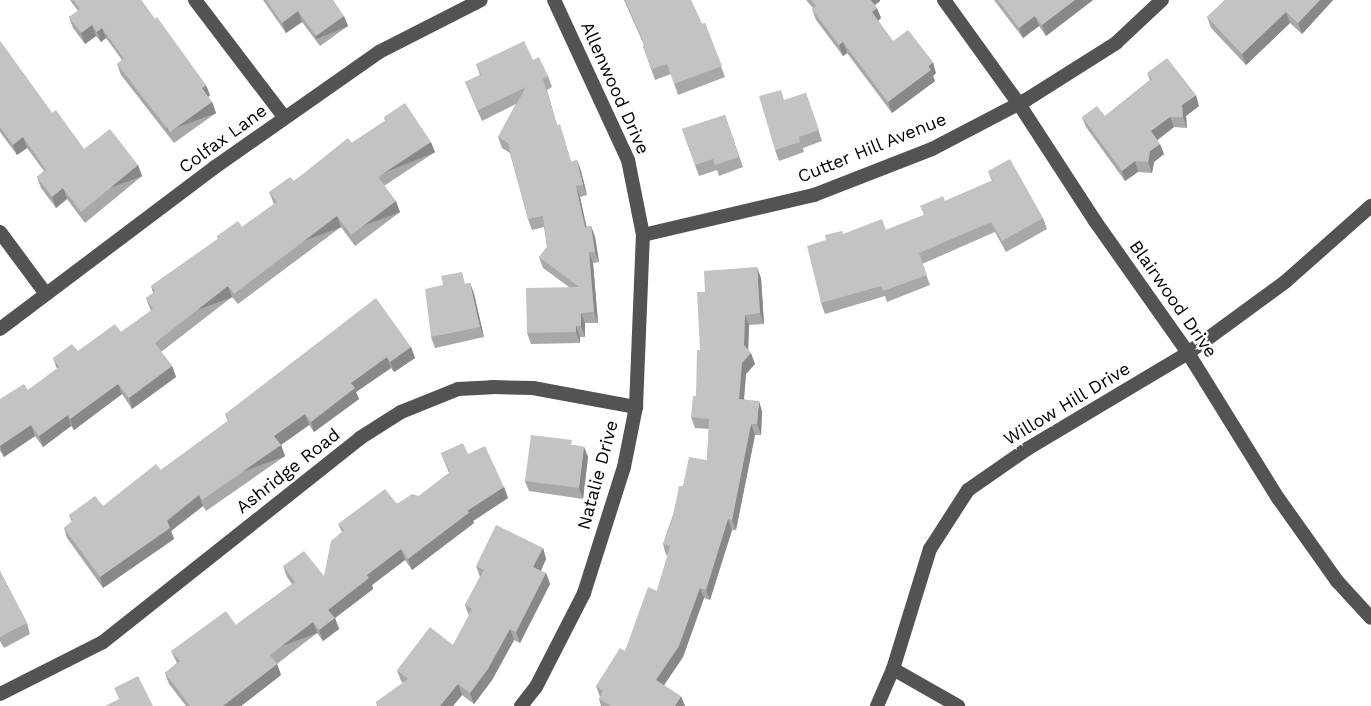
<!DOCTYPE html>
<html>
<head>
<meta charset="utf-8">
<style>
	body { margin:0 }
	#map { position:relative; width:1371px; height:706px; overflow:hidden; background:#fff; font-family:"Work Sans",sans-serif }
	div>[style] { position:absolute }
	.minor>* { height:14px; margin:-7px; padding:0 7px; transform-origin:7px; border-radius:7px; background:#535353 }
	.wall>* { inset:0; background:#a8a8a8 }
	.shaded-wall>* { inset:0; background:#888; transform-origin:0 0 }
	.building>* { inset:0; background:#c3c3c3 }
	span { translate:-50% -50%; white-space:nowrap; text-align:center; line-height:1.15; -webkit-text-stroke:5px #fff; paint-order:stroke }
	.street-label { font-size:18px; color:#000 }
</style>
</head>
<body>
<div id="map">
	<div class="minor">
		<div style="left:195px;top:0;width:148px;rotate:52.7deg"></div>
		<div style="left:944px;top:0;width:128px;rotate:54.2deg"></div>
		<div style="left:1019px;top:104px;width:140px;rotate:57deg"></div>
		<div style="left:1095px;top:221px;width:161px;rotate:54.8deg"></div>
		<div style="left:1188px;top:353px;width:171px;rotate:58.2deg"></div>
		<div style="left:1278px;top:498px;width:102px;rotate:54.6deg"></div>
		<div style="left:1337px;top:581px;width:50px;rotate:47.4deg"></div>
		<div style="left:0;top:232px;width:77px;rotate:53.4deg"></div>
		<div style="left:643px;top:235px;width:176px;rotate:-13.2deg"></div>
		<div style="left:814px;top:195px;width:127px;rotate:-21.3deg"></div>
		<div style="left:932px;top:149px;width:106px;rotate:-27.5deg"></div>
		<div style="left:1026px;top:100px;width:107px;rotate:-32.3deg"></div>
		<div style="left:1116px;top:43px;width:63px;rotate:-43.1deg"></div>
		<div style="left:0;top:329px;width:269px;rotate:-37deg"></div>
		<div style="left:215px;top:167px;width:200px;rotate:-35deg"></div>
		<div style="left:379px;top:52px;width:114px;rotate:-27deg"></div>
		<div style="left:893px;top:669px;width:75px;rotate:29.6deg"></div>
		<div style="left:0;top:694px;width:115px;rotate:-26.8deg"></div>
		<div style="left:103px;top:642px;width:328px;rotate:-38.4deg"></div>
		<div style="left:360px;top:438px;width:49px;rotate:-32.4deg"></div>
		<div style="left:401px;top:412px;width:61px;rotate:-22deg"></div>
		<div style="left:458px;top:389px;width:34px;rotate:-3deg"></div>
		<div style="left:492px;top:387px;width:41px;rotate:1.4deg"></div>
		<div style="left:533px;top:388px;width:105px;rotate:10.5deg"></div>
		<div style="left:521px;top:706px;width:24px;rotate:-52deg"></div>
		<div style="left:536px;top:687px;width:106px;rotate:-62.9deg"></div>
		<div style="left:584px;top:593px;width:132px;rotate:-72.4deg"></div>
		<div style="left:624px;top:467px;width:61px;rotate:-78.7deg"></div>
		<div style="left:636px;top:407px;width:172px;rotate:-87.7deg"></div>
		<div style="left:643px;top:235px;width:76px;rotate:-101.3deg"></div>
		<div style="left:628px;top:160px;width:176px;rotate:-114.8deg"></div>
		<div style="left:877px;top:706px;width:40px;rotate:-66.6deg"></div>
		<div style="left:893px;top:669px;width:126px;rotate:-72.9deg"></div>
		<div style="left:930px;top:549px;width:70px;rotate:-57.2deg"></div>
		<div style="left:968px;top:490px;width:72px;rotate:-34.8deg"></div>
		<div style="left:1027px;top:449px;width:187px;rotate:-30.8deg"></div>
		<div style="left:1188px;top:353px;width:120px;rotate:-36.2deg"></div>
		<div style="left:1285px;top:282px;width:115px;rotate:-41.5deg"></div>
	</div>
	<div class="wall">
		<div style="clip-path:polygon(70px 0,141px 0,210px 95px,208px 97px,212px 102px,216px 113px,174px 143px,121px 75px,117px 64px,122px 60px,106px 38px,101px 42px,96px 36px,85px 44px,73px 28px,69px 17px,78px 11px)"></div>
		<div style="clip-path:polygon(263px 0,333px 0,348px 26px,320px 46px,302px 22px,286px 33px)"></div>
		<div style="clip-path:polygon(624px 0,691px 0,702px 24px,705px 23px,725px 77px,678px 95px,671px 74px,655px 80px,643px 46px,644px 45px)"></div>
		<div style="clip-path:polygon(806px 0,880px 0,880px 1px,875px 5px,881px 18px,878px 21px,893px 41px,936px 73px,933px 76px,935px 81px,892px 113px,847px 53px,843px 56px,816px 20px,812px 9px,813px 8px)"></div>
		<div style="clip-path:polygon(994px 0,1093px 0,1046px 36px,1039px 26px,1023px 38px)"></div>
		<div style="clip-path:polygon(1225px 0,1333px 0,1302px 34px,1290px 23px,1246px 65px,1211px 28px,1207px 17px)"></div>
		<div style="clip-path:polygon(0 41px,52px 113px,84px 149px,138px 165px,142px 176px,85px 223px,67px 199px,56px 208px,41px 188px,37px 177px,44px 171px,27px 148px,17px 155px,0 132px)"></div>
		<div style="clip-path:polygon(533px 60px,548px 76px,552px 87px,547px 90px,557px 125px,563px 135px,571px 162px,577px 160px,581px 171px,587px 195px,580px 197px,586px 227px,591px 226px,595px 237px,599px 262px,593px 263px,598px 323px,585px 323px,585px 337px,580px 337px,580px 343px,531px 344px,527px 333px,569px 287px,543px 268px,539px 257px,547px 247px,544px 227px,532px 230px,528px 219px,510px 153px,502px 148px,498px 137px,516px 104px,482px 121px,465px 82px,480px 75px,476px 64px)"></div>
		<div style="clip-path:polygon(1147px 73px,1199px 106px,1186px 116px,1187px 128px,1174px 127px,1157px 140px,1164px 154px,1154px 162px,1152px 173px,1138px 172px,1125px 181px,1086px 127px,1082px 117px,1105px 116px,1150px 80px)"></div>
		<div style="clip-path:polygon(806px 93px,822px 141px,803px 148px,804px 152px,779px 161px,775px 150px,785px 100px)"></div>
		<div style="clip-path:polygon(725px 115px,743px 167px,719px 176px,717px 170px,699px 176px,682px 129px)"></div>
		<div style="clip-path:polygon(384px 117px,435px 152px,384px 186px,400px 212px,355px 246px,341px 227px,238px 304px,232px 297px,161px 352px,172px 366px,176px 377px,132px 409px,122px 394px,74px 430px,71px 426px,43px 447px,35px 436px,4px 457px,0 451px,0 399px,28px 390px,57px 369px,53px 358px,78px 351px,121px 332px,151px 311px,146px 298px,153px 293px,151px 286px,218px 239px,217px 236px,242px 227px,274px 204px,269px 192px,294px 181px,385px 121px)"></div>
		<div style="clip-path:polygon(988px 171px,1043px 218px,1047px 229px,1006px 252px,995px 232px,922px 264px,930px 285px,887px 302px,885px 296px,825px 314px,821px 303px,826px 240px,843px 234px,886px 230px,924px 215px,945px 201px,992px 181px)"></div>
		<div style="clip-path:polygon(761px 278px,764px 324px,749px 325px,748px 349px,755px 364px,746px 374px,744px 399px,762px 411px,761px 435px,755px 435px,736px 530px,732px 530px,710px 600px,704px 598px,683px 657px,664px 685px,685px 706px,601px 706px,599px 699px,600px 697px,596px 686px,625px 651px,657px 591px,668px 555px,666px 555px,663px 544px,683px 486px,707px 460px,709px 429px,695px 428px,691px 417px,696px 396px,705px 292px)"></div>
		<div style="clip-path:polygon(470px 283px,474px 294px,484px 337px,435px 348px,431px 337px,466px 284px)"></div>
		<div style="clip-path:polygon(411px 347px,415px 358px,394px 372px,391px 368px,356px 392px,359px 399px,314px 432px,309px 425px,281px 445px,285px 456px,206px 511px,203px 506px,171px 531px,174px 539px,103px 588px,67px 538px,64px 528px,72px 522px,69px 515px,103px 506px,161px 470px,228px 421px,225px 414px)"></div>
		<div style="clip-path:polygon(573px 445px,584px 447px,588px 457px,583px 499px,529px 491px,525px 481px)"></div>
		<div style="clip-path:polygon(441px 453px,468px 454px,504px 487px,508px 498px,473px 521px,474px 523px,412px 570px,405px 560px,372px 585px,373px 589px,335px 618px,339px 629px,323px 641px,317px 633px,277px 664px,281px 675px,241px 706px,186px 706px,169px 684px,165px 673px,177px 663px,171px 651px,236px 625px,292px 584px,287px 577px,283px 566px,324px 576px,342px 532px,338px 524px,419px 496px,449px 473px)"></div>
		<div style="clip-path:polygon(543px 548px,546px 559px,541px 571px,546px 573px,550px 584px,520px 643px,514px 640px,492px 680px,474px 704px,462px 695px,453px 706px,377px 706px,376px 702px,403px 683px,401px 681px,397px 670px,453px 645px,469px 616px,465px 605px,480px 577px,476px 566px)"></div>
		<div style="clip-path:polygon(0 571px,27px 623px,30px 634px,4px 648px,0 641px)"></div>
	</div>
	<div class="shaded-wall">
		<div style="clip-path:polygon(870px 0,880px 0,880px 1px,872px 7px)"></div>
		<div style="clip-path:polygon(1075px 0,1093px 0,1046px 36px,1042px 25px)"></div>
		<div style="clip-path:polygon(1320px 0,1333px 0,1302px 34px,1298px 23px)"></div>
		<div style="clip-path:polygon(877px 8px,881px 18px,876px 22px,872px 12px)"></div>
		<div style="clip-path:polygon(298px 11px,302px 22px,286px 33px,282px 23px)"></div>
		<div style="clip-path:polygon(1286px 12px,1290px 23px,1246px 65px,1242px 54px)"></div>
		<div style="left:344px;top:16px;width:11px;height:34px;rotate:68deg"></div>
		<div style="clip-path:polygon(1035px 16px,1039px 26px,1023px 38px,1019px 28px)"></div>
		<div style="clip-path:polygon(92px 25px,96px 36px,85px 44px,81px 33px)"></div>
		<div style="clip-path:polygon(102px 28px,106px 38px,101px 42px,97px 32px)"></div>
		<div style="clip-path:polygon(843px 42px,847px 53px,843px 56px,839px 45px)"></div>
		<div style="clip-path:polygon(933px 62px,936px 73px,933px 76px,935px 81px,892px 113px,888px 102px)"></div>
		<div style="clip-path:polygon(206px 85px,210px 95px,206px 99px,202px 88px)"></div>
		<div style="clip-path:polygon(1196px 95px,1199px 106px,1186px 116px,1187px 128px,1183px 117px,1182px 105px)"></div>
		<div style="left:212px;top:102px;width:12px;height:52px;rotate:70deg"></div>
		<div style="clip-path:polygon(1170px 117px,1174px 127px,1155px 142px,1151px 131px)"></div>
		<div style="clip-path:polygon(23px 137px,27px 148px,17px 155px,13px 145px)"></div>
		<div style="left:431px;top:142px;width:11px;height:64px;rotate:68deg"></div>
		<div style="clip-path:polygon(1160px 144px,1164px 154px,1154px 162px,1152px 173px,1148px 162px,1150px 151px)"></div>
		<div style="clip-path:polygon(577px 160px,581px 171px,587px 195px,583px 185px)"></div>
		<div style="clip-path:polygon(1135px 161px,1138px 172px,1125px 181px,1122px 171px)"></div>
		<div style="left:138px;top:165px;width:12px;height:74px;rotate:70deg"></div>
		<div style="clip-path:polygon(576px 186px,580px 197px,589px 238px,585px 227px)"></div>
		<div style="clip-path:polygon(63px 188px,67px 199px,56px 208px,52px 197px)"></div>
		<div style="left:396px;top:201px;width:12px;height:56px;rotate:70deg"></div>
		<div style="left:337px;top:216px;width:12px;height:129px;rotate:70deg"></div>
		<div style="clip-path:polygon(591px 226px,595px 237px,599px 262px,595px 252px)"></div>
		<div style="clip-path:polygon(589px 252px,593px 263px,598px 323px,594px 312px)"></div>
		<div style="clip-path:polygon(757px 267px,761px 278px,764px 324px,760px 313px)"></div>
		<div style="clip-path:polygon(470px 283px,474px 294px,484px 337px,480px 327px)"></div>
		<div style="left:228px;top:286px;width:12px;height:93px;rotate:70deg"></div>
		<div style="clip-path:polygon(581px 313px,585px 323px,585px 337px,581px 326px)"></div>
		<div style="clip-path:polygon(745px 315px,749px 325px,748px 355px,744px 345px)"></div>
		<div style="clip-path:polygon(576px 326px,580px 337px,580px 343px,576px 332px)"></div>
		<div style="clip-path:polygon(411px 347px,415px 358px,394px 372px,390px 362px)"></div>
		<div style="clip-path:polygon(751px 353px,755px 364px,746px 374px,743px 410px,739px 399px,742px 363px)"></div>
		<div style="clip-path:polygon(387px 357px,391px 368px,356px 392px,359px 399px,314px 432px,311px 422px,351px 383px)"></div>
		<div style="clip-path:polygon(172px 366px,176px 377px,132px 409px,129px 398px)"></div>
		<div style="clip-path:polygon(118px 384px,122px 394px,74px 430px,70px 419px)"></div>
		<div style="clip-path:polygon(759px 401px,762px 411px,761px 435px,757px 424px)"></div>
		<div style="clip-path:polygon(305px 414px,309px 425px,278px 447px,274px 436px)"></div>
		<div style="clip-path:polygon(68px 415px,71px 426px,43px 447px,39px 436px)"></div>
		<div style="clip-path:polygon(751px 424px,755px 435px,736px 530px,732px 520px)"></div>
		<div style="clip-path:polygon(31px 425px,35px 436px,4px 457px,0 446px)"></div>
		<div style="left:281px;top:445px;width:12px;height:96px;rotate:70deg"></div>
		<div style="clip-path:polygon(584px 447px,588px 457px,583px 499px,579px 488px)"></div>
		<div style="clip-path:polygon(504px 487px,508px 498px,473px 521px,474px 523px,412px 570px,408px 559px,467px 511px)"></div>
		<div style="clip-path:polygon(199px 495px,203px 506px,171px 531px,174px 539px,103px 588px,100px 577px)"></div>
		<div style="clip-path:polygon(728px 519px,732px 530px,710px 600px,706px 590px)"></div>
		<div style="clip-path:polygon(543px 548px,546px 559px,537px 578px,533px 567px)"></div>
		<div style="clip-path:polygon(401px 549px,405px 560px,372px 585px,373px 589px,335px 618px,339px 629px,323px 641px,319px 630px,328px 610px,367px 575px)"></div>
		<div style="clip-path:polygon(546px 573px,550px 584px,520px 643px,516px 632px)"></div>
		<div style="clip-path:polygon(700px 588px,704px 598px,683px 657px,660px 691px,656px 680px)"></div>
		<div style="left:313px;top:622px;width:12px;height:54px;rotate:70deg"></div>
		<div style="clip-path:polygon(510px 629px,514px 640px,492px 680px,474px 704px,470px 693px)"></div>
		<div style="clip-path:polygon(277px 664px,281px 675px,241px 706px,223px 706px)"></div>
		<div style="clip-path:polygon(458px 684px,462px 695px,453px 706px,440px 706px)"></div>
		<div style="clip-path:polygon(681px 696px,685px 706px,675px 706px)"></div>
	</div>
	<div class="building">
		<div style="clip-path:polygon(73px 0,141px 0,155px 19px,157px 17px,206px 85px,202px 88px,212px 102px,170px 132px,117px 64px,124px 59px,102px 28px,97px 32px,92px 25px,81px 33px,69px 17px,80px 9px)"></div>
		<div style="clip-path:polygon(266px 0,333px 0,344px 16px,316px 36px,298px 11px,282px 23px)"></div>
		<div style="clip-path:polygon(625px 0,691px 0,702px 24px,705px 23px,722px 66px,674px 84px,667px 64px,651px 69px,643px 46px,645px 45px)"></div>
		<div style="clip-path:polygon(811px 0,871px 0,877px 8px,872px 12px,893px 41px,908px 30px,933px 62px,928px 66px,931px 70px,888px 102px,843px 42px,839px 45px,812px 9px,816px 6px)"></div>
		<div style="clip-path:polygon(998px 0,1075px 0,1042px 25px,1035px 16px,1019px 28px)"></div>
		<div style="clip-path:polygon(1225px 0,1320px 0,1298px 23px,1286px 12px,1242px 54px,1207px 17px)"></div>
		<div style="clip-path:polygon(0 41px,52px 113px,56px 110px,84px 149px,110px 129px,138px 165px,81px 212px,63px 188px,52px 197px,37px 177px,46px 170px,23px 137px,13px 145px,0 127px)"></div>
		<div style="clip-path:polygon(524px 41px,533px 60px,539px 57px,548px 76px,543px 79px,557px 125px,560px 124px,571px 162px,577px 160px,583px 185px,576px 186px,585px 227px,591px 226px,595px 252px,589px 252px,594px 312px,581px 313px,581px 326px,576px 326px,576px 332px,527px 333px,526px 288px,579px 287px,539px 257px,547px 247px,543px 216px,528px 219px,508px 143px,498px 137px,526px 87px,478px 110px,465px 82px,481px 75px,476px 64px)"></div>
		<div style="clip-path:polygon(1167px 58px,1196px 95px,1182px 105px,1183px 117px,1170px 117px,1151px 131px,1160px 144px,1150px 151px,1148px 162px,1135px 161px,1122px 171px,1082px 117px,1097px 106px,1105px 116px,1152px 79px,1147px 73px)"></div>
		<div style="clip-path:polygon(781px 90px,784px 100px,806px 93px,819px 130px,799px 137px,800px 142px,775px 150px,759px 96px)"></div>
		<div style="clip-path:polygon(405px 103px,431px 142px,378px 177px,396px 201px,351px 235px,337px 216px,234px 294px,228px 286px,155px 343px,172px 366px,129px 398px,118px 384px,70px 419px,68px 415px,39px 436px,31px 425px,0 446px,0 399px,24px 384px,28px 390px,59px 367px,53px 358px,72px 344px,78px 351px,115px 324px,121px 332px,153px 309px,146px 298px,155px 291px,151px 286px,219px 238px,217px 236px,238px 221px,242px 227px,277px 202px,269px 192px,290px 177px,294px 181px,348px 138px,352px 143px,386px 120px,384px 117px)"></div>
		<div style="clip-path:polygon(725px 115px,739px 157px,715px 165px,713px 159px,695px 165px,682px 129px)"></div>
		<div style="clip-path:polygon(1010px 159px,1043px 218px,1002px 241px,991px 222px,919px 253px,927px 275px,883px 291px,881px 286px,821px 303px,807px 246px,826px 240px,825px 235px,842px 231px,843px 234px,882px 219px,886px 230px,924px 215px,920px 206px,943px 196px,945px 201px,993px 180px,988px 171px)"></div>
		<div style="clip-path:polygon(757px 267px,760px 313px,745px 315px,744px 345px,751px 353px,742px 363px,739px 399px,759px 401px,757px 424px,751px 424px,732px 520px,728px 519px,706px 590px,700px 588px,679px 646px,656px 680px,681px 696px,675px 706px,611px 706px,599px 699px,603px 691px,596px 686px,620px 648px,625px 651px,648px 587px,657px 591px,670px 546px,663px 544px,672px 521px,679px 486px,683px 486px,689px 457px,707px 460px,709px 419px,691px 417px,693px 396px,696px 396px,697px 350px,700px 350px,697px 292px,705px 292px,704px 271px)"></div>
		<div style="clip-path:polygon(462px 272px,465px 284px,470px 283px,480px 327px,431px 337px,425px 289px,443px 285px,441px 276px)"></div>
		<div style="clip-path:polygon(376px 298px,411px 347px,390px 362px,387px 357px,351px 383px,355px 388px,311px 422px,305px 414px,274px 436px,281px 445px,202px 500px,199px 495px,167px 520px,170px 528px,100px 577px,64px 528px,73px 520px,69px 515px,95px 496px,103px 506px,156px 464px,161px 470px,229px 420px,225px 414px)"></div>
		<div style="clip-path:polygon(531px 435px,572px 440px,571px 445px,584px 447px,579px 488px,525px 481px)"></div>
		<div style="clip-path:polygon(463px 443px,468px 454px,485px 446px,504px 487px,467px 511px,470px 512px,408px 559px,401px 549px,367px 575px,369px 578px,328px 610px,335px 618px,319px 630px,313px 622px,270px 655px,277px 664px,223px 706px,190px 706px,165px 673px,180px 661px,171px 651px,226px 611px,236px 625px,295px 582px,283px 566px,304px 551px,324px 576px,331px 541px,344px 530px,338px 524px,385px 489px,397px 504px,412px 494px,419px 496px,450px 472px,441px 453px)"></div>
		<div style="clip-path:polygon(496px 525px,543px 548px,533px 567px,546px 573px,516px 632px,510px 629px,488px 669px,470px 693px,458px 684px,440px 706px,378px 706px,376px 702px,408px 679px,397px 670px,430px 627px,453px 645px,472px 609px,465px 605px,484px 570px,476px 566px)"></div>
		<div style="clip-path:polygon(0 571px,27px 623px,0 637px)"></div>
		<div style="clip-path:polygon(138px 676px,153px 706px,105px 706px,119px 699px,114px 688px)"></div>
	</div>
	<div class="street-label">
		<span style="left:615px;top:88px;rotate:66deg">Allenwood Drive</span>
		<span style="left:223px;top:139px;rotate:-36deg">Colfax Lane</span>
		<span style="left:872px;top:148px;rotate:-22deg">Cutter Hill Avenue</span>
		<span style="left:1173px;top:299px;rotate:55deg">Blairwood Drive</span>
		<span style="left:1067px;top:404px;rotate:-31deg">Willow Hill Drive</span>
		<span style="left:288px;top:471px;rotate:-38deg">Ashridge Road</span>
		<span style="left:598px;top:475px;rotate:-75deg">Natalie Drive</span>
	</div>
</div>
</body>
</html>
